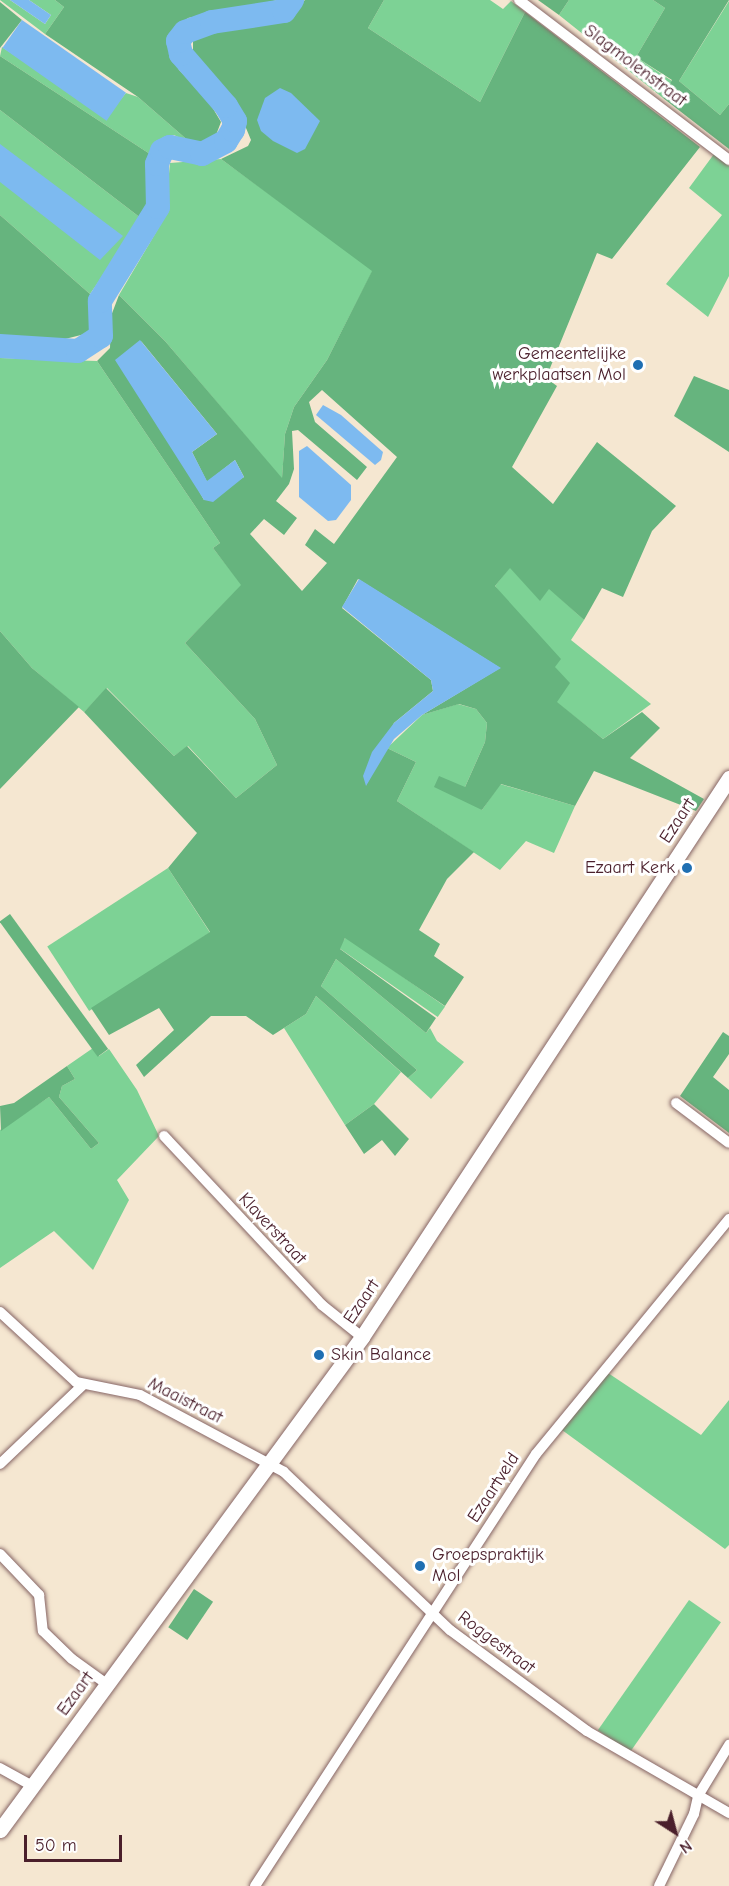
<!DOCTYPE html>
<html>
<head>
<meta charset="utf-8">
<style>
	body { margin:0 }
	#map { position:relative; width:729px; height:1886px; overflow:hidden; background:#f5e7d1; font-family:"Comic Neue",sans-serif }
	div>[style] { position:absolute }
	.green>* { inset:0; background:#7dd295; transform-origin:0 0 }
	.forest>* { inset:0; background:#66b47e; transform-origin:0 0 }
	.water>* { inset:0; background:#7dbaf0; transform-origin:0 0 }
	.river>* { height:24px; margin:-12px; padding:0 12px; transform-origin:12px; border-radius:12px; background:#7dbaf0 }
	.roads { filter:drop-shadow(0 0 2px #866565) drop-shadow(0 0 2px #866565) }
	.street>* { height:10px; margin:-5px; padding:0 5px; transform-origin:5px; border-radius:5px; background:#fff }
	.secondary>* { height:15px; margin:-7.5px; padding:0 7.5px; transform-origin:7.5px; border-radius:7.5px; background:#fff }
	.dots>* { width:16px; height:16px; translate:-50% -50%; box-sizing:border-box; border:3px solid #fff; border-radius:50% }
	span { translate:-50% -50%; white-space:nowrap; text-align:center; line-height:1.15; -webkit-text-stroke:6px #fff; paint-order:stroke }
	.street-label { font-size:18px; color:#4a1f2b }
	.poi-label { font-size:18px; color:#4a1f2b }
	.right { translate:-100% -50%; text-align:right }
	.left { translate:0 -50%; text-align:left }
	.north { position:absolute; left:645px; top:1802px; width:60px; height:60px; -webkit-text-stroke:4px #fff; paint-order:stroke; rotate:144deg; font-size:16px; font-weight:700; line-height:24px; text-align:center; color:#4a1f2b }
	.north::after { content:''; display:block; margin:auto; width:21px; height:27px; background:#4a1f2b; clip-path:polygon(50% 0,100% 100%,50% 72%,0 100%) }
	.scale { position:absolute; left:24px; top:1835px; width:98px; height:27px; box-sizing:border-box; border:3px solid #4a1f2b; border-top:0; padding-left:8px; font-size:18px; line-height:21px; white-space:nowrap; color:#4a1f2b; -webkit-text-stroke:4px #fff; paint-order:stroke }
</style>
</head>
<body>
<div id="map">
	<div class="green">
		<div style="clip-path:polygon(0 0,10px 0,45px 24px,51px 15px,29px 0,55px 0,64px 7px,45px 34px)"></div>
		<div style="clip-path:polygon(384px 0,490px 0,503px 9px,511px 1px,525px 12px,480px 102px,368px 28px)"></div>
		<div style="clip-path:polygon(569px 0,653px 0,665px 8px,636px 57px,672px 81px,663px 98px,559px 15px)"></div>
		<div style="clip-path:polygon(729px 1px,729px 104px,720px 115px,679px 81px)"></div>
		<div style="clip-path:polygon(2px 47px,106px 117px,126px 93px,138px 97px,192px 144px,174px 135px,164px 137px,154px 143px,153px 156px,0 56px)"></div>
		<div style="clip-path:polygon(0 110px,142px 219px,90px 294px,0 215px)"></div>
		<div style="clip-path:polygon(714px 154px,729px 166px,729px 276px,708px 317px,666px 284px,722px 215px,689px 188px)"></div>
		<div style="clip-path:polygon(221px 159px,373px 270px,327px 360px,294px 407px,285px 434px,282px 479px,165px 341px,119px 295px,165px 217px,170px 163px)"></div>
		<div style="clip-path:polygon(0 358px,97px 361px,220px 543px,213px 548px,242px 585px,185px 643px,255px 719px,277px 765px,236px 798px,188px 746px,174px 756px,107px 688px,84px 712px,32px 668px,0 631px)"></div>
		<div style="clip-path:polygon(510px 567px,540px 600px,549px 588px,584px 620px,571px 640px,651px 704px,603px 739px,556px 702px,555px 666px,495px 586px)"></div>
		<div style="clip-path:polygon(458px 704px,476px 709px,487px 723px,485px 742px,465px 787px,482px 810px,500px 784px,575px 806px,554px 853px,526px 841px,500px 870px,397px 801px,416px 762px,387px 748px,422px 715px)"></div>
		<div style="left:168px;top:868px;width:77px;height:144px;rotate:57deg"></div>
		<div style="left:346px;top:937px;width:121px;height:13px;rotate:35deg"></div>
		<div style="clip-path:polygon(336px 959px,426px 1033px,430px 1028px,437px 1041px,464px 1062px,431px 1099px,408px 1078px,417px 1070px,321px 986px)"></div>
		<div style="clip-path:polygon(316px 996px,401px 1072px,374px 1104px,345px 1125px,284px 1028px,306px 1014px)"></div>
		<div style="clip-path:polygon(93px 1048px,99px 1056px,109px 1049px,137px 1090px,159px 1136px,117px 1180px,129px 1200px,93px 1270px,54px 1231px,0 1268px,0 1130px,49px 1097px,91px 1149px,99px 1143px,59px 1097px,62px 1086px,75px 1079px,67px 1066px)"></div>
		<div style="clip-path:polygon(608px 1373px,701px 1435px,729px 1400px,729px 1545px,725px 1549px,562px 1430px)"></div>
		<div style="left:689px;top:1600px;width:39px;height:159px;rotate:35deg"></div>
	</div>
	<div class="forest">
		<div style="clip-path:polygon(55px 0,278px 0,188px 18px,175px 32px,171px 51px,179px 70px,205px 95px,221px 122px,216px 135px,204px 145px,192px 144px,138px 97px,45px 34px,64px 7px)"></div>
		<div style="clip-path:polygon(evenodd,305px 0,384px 0,368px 28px,480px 102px,525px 12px,700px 147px,612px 259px,597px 253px,546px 378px,557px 386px,512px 467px,553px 504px,597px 442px,676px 506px,652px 531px,623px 597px,602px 588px,584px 620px,549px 589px,540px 601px,510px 568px,495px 586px,561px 659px,555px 667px,570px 683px,557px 702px,603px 739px,642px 712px,660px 728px,630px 758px,704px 799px,696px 811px,594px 771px,575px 806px,501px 784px,482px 810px,434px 787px,439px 776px,465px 787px,485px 742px,487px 723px,476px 709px,459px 704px,422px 715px,500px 668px,358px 579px,342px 608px,431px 680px,433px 691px,394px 723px,366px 785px,387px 748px,416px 762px,397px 801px,474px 852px,447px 879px,419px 930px,440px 944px,434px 956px,464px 977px,445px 1006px,345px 938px,340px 949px,436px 1018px,426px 1033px,336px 959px,321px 986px,417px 1070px,408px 1078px,316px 996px,306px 1014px,273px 1035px,246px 1016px,211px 1016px,144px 1077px,136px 1065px,174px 1030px,159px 1008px,109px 1035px,91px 1008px,210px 932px,168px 868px,197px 833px,84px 712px,106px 688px,174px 756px,187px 746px,236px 798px,277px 765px,255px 719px,185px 643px,241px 585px,213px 548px,220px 543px,97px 361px,110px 348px,111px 316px,119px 295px,165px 341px,282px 478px,285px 434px,294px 407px,327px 360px,372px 271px,221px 159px,248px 146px,251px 140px,236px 104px,193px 52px,193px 40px,195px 34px,208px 30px,281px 22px,305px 0,141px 341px,217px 434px,192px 452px,207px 482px,235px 460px,244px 477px,204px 500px,180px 457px,141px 341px,305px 0,322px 390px,397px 457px,334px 544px,315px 529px,305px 545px,327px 563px,302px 591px,250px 534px,264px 519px,284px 535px,297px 518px,276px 501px,289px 484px,294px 469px,292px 431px,298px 430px,357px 480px,367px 467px,315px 422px,309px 402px,322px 390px)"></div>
		<div style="clip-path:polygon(538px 0,569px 0,559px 15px)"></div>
		<div style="clip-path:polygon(653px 0,729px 0,679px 81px,720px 115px,729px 104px,729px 149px,663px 98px,672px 80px,636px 57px,665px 8px)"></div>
		<div style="clip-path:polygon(0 2px,22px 20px,0 48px)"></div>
		<div style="clip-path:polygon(0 56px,153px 156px,149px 203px,142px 219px,0 110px)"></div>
		<div style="clip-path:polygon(0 215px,90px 294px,94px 325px,89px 333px,61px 340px,0 335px)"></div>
		<div style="clip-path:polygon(694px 376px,729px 390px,729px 452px,674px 416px)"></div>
		<div style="clip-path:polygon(0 631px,32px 668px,79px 707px,0 789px)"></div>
		<div style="left:10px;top:914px;width:167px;height:13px;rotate:54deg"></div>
		<div style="clip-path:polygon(723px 1032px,729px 1036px,729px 1054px,713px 1077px,729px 1090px,729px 1133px,680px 1096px)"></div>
		<div style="clip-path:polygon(67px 1066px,75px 1079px,62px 1086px,59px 1097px,99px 1143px,91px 1149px,49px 1097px,1px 1131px,0 1106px,14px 1103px)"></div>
		<div style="clip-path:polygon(374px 1104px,409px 1139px,395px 1156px,382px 1140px,364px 1154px,345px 1125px)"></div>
		<div style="left:194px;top:1589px;width:23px;height:46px;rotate:34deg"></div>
	</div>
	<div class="water">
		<div style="clip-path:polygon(10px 0,29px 0,51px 15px,45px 24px)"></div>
		<div style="left:22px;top:20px;width:127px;height:34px;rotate:35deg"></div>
		<div style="clip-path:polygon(280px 88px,291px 93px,320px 121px,305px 149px,297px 153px,273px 141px,261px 131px,257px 120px,265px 98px)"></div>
		<div style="clip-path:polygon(0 144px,123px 236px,100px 260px,0 182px)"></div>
		<div style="clip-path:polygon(140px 340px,217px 434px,192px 452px,207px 481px,235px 460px,244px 477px,213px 502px,204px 500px,115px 360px)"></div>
		<div style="clip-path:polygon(323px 405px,341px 415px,383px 452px,381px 460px,375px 465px,316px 415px)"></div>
		<div style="clip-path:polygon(307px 446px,351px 485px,351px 500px,336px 520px,328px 521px,299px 497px,299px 451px)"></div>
		<div style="clip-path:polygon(359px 579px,501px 668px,422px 715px,394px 739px,366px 786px,363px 776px,372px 752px,394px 723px,433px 691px,431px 680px,342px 607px)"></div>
	</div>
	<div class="river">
		<div style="left:0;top:346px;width:78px;rotate:3.7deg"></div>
		<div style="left:78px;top:351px;width:27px;rotate:-33deg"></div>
		<div style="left:101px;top:336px;width:35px;rotate:-92deg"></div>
		<div style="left:100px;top:301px;width:110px;rotate:-58.3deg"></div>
		<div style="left:158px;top:207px;width:43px;rotate:-91.3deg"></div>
		<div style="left:157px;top:164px;width:14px;rotate:-69deg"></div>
		<div style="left:162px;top:151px;width:9px;rotate:-27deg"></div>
		<div style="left:170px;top:147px;width:33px;rotate:12deg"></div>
		<div style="left:202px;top:154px;width:27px;rotate:-28deg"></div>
		<div style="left:226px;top:141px;width:13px;rotate:-58deg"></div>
		<div style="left:233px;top:130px;width:9px;rotate:-77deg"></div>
		<div style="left:235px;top:121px;width:17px;rotate:-121deg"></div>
		<div style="left:226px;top:106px;width:69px;rotate:-130.9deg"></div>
		<div style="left:181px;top:54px;width:13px;rotate:-103deg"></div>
		<div style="left:178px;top:41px;width:11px;rotate:-52deg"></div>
		<div style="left:185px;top:32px;width:29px;rotate:-20deg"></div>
		<div style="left:212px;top:22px;width:73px;rotate:-8.7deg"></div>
		<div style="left:284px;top:11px;width:14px;rotate:-54deg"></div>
	</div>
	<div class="roads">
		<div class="street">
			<div style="left:519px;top:0;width:264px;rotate:37.3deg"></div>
			<div style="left:676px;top:1103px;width:66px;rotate:37deg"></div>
			<div style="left:164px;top:1136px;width:231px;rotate:46.9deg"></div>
			<div style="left:322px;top:1305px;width:51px;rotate:38.7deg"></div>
			<div style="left:0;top:1312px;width:103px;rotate:42.6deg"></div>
			<div style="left:76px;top:1382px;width:65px;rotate:11.5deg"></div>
			<div style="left:140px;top:1395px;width:163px;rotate:28.1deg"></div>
			<div style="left:284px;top:1472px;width:229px;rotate:43.6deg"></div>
			<div style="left:450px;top:1630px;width:170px;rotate:36.4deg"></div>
			<div style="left:587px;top:1731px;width:164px;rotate:30deg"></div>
			<div style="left:0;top:1464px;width:115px;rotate:-43.6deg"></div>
			<div style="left:0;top:1554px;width:57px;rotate:46.4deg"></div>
			<div style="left:39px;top:1595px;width:36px;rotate:84deg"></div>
			<div style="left:43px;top:1631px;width:40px;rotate:44deg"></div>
			<div style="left:72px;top:1659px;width:44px;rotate:35.8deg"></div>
			<div style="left:0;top:1768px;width:38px;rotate:29deg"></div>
			<div style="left:255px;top:1886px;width:515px;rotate:-56.96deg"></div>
			<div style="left:536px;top:1454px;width:304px;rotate:-50.6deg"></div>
			<div style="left:659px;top:1886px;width:80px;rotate:-64.1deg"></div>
			<div style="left:694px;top:1814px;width:18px;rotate:-77deg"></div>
			<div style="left:698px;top:1796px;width:60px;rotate:-58.7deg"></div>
		</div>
		<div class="secondary">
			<div style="left:0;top:1830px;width:612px;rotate:-53.71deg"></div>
			<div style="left:362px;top:1337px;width:669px;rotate:-56.71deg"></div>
		</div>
	</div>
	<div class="dots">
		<div style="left:638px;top:365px;background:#1f6fb2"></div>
		<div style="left:687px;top:868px;background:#1f6fb2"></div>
		<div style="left:319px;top:1355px;background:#1f6fb2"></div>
		<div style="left:420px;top:1566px;background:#1f6fb2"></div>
	</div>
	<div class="street-label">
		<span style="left:635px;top:66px;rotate:37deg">Slagmolenstraat</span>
		<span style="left:678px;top:821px;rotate:-57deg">Ezaart</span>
		<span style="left:272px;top:1229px;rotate:47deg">Klaverstraat</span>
		<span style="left:362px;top:1302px;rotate:-56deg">Ezaart</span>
		<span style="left:185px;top:1401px;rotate:27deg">Maaistraat</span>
		<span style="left:494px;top:1488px;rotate:-57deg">Ezaartveld</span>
		<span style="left:496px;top:1643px;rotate:37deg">Roggestraat</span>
		<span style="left:76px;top:1694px;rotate:-54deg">Ezaart</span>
	</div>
	<div class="poi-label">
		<span class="right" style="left:626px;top:365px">Gemeentelijke<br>werkplaatsen Mol</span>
		<span class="right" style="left:675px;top:868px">Ezaart Kerk</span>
		<span class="left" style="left:331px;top:1355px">Skin Balance</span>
		<span class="left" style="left:432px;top:1566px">Groepspraktijk<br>Mol</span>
	</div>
	<div class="north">N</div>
	<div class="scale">50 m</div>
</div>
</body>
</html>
